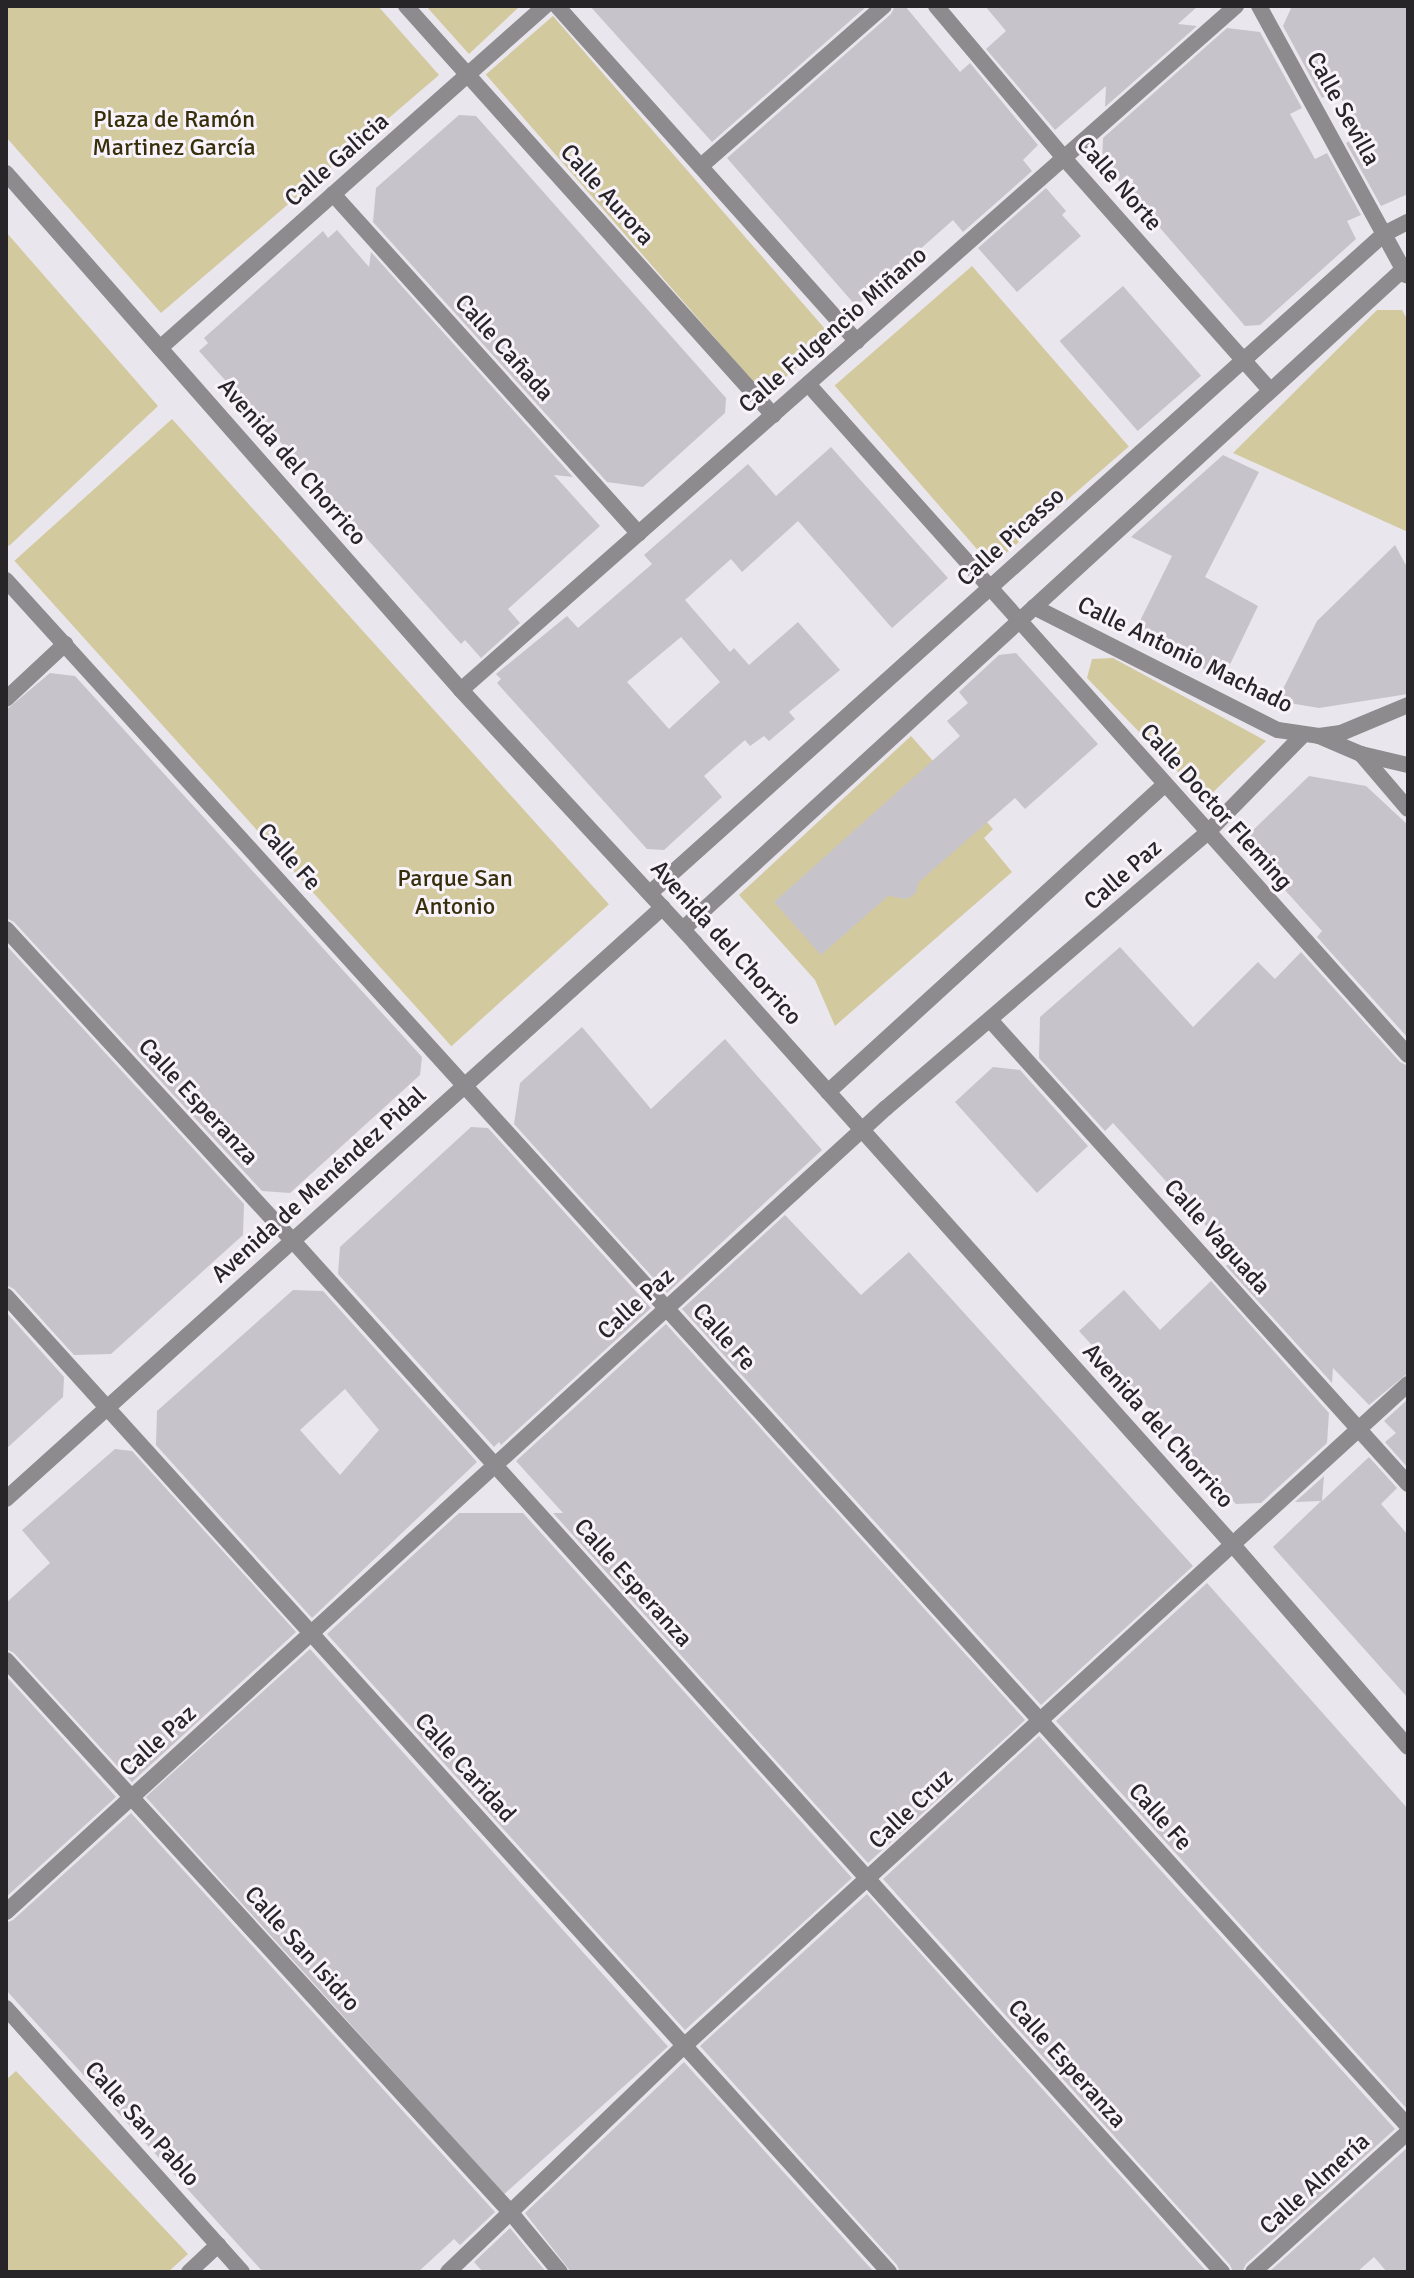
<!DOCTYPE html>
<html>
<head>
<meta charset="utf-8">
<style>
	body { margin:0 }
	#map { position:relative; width:1414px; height:2278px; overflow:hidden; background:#eae6ed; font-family:Signika,sans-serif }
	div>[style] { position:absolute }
	.green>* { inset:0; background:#d2c99e; transform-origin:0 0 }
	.building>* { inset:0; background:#c7c3ca; transform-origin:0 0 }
	.minor>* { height:16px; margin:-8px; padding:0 8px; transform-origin:8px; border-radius:8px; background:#8d8b8e }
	span { translate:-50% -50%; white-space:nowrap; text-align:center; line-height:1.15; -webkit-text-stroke:6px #f8f3fb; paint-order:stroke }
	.street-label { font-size:24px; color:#272528 }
	.park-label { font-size:24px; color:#372f0a }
	.frame { position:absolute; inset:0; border:8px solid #272528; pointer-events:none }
</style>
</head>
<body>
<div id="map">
	<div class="green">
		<div style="clip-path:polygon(6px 6px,378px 6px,439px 75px,161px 313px,6px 137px)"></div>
		<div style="clip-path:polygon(426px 6px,520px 6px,469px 54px)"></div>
		<div style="left:553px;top:16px;width:425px;height:89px;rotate:49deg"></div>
		<div style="clip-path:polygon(6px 232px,158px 406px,9px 546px,6px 543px)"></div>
		<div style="left:972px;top:266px;width:239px;height:182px;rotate:49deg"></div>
		<div style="clip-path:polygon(1377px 310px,1402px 310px,1408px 321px,1408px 532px,1233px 453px)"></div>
		<div style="left:172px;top:419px;width:653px;height:212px;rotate:48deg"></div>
		<div style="clip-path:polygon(1113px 658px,1266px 741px,1205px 800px,1087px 678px,1092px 659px)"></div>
		<div style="clip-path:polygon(911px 736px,993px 829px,984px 838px,1012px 872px,835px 1026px,815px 980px,739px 895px)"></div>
		<div style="clip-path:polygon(16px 2071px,188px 2254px,168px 2272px,6px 2272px,6px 2080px)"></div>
	</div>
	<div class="building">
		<div style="clip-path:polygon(590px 6px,867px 6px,712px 142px)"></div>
		<div style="clip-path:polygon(895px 6px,905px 6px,960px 72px,970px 63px,1038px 145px,1023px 160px,1032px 171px,963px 232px,953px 220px,856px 306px,727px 158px,891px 14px)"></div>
		<div style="clip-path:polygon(985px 6px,1198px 6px,1178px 24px,1197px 26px,1105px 107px,1106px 86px,1055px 130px,986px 49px,1006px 31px)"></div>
		<div style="clip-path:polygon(1292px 6px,1408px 6px,1408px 194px,1381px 206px,1346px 143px,1361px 135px,1337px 91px,1322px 98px,1283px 26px)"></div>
		<div style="clip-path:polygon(1227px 28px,1260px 32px,1302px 108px,1290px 114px,1315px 159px,1327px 153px,1361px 215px,1347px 221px,1356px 239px,1260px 325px,1245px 326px,1102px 161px,1103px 138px)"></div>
		<div style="clip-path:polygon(459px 115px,476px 116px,726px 398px,725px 413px,643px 487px,607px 482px,373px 222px,376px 188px)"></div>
		<div style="clip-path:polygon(1046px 188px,1066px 211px,1062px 215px,1081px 236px,1017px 292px,978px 248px)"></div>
		<div style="clip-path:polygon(337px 230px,369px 267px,371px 252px,573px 477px,554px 475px,600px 526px,508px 609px,520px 623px,481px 658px,465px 640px,461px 644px,199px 351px,208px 343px,204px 338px,323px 231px,328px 238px)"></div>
		<div style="left:1123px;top:286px;width:119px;height:84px;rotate:49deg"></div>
		<div style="clip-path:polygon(evenodd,831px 447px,948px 578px,892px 628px,798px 521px,742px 572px,731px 559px,685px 600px,730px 652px,734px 648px,749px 665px,798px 622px,840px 670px,789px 712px,795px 719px,769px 741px,764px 736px,750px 746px,745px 740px,704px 776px,722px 797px,664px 850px,647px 849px,497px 683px,501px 679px,496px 674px,567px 616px,578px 628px,652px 564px,644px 555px,748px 464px,776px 496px,831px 447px,681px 637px,720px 682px,669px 729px,627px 682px,681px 637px)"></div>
		<div style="clip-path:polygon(1223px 455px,1259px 472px,1205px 577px,1258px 606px,1223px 679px,1134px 633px,1172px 556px,1131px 537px)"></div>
		<div style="clip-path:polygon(1395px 545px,1408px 569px,1408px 694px,1319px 708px,1277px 701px,1317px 621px)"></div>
		<div style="clip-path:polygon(1016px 653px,1098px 744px,1025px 809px,1015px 798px,919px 882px,915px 894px,907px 899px,888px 896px,821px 955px,774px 902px,960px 736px,947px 721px,968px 703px,959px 692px,999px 655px)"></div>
		<div style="clip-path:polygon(50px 673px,75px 676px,422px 1057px,420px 1075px,290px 1193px,262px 1191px,14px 922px,6px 918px,6px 710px)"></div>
		<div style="clip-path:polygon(1309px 776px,1366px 786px,1408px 825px,1408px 1038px,1317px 937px,1322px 931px,1247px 848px,1248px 835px)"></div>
		<div style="clip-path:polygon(6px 945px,244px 1204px,243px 1235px,111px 1354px,74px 1355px,14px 1289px,6px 1285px)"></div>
		<div style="clip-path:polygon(1120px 947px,1193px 1027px,1258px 962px,1275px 979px,1301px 952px,1400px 1062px,1408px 1066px,1408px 1373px,1369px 1405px,1333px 1368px,1332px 1383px,1226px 1266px,1235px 1258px,1164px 1179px,1113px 1123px,1105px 1131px,1039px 1058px,1040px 1017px)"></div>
		<div style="clip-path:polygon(582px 1027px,651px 1109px,725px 1039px,822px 1150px,667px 1293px,514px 1124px,520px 1083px)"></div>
		<div style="clip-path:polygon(993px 1067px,1020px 1070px,1088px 1146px,1037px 1193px,955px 1102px)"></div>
		<div style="clip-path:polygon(471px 1127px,488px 1128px,651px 1308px,501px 1445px,499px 1442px,494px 1447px,338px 1274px,340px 1247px)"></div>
		<div style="clip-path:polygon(785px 1215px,861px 1295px,909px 1252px,1193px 1566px,1041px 1705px,682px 1309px)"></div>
		<div style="clip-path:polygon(1211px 1281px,1329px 1413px,1327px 1443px,1261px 1503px,1236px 1504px,1079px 1331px,1124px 1290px,1160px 1330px)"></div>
		<div style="clip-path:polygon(evenodd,293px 1290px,323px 1291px,477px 1462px,312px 1618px,156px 1445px,157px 1411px,293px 1290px,345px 1389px,379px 1430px,340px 1475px,300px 1430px,345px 1389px)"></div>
		<div style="clip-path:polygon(6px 1312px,64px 1377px,63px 1397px,6px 1449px)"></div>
		<div style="clip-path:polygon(666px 1324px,1025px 1720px,868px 1863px,553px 1513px,563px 1513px,516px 1461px)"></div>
		<div style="clip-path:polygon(1408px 1399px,1408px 1468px,1385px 1442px,1396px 1433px,1384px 1421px)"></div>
		<div style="clip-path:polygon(115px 1449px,132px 1451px,296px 1632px,132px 1782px,14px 1653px,6px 1649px,6px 1603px,50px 1563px,22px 1530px)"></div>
		<div style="clip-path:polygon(1369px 1457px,1397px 1488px,1381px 1504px,1408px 1535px,1408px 1698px,1273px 1547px,1321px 1501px,1295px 1502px,1324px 1476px,1322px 1501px)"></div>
		<div style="clip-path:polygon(459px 1513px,523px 1513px,852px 1878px,685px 2030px,327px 1634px)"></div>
		<div style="clip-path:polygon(1207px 1583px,1408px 1809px,1408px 2110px,1056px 1721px)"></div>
		<div style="left:310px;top:1649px;width:535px;height:221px;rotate:48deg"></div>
		<div style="clip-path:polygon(6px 1676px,116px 1797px,6px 1897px)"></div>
		<div style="clip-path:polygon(1039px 1736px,1395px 2129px,1246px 2264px,1242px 2272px,1233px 2272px,1230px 2265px,883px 1879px)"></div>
		<div style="clip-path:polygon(131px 1813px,495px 2212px,460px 2245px,454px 2239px,418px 2272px,263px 2272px,6px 1990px,6px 1923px,13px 1920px)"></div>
		<div style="clip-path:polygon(867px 1894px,1207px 2272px,900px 2272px,897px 2265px,700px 2046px)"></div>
		<div style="clip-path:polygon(684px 2062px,874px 2272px,571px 2272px,525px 2213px)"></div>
		<div style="clip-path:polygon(1408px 2147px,1408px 2272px,1387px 2272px,1374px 2257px,1357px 2272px,1269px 2272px)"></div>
		<div style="clip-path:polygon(510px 2228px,546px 2272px,483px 2272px,474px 2262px)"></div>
	</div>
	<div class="minor">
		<div style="left:406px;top:6px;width:550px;rotate:48.1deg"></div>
		<div style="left:557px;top:6px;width:450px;rotate:48.2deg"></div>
		<div style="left:936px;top:6px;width:197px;rotate:49.9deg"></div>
		<div style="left:1063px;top:157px;width:312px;rotate:48.4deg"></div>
		<div style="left:1259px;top:6px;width:307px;rotate:61.3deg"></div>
		<div style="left:701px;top:166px;width:243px;rotate:-41.2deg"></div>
		<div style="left:6px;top:173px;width:689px;rotate:48.65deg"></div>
		<div style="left:461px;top:690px;width:345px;rotate:47.2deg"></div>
		<div style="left:695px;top:943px;width:807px;rotate:48.21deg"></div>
		<div style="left:1233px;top:1545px;width:267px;rotate:49.1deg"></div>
		<div style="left:333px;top:194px;width:457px;rotate:48deg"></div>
		<div style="left:160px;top:348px;width:515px;rotate:-41.62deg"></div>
		<div style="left:808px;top:384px;width:900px;rotate:48.2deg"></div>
		<div style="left:6px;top:580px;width:2087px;rotate:47.8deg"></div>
		<div style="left:1034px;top:607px;width:273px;rotate:26.8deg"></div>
		<div style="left:1278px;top:730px;width:41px;rotate:8.3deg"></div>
		<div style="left:1319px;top:736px;width:22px;rotate:-8deg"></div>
		<div style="left:1341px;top:733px;width:73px;rotate:-22.7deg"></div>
		<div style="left:461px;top:690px;width:1034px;rotate:-41.43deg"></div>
		<div style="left:6px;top:699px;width:81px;rotate:-43deg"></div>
		<div style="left:1321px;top:737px;width:43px;rotate:23deg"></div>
		<div style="left:1361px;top:754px;width:48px;rotate:13.2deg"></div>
		<div style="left:1361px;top:754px;width:72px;rotate:49.5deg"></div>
		<div style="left:650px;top:893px;width:986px;rotate:-41.92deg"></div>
		<div style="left:1384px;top:234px;width:27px;rotate:-27deg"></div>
		<div style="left:6px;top:929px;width:424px;rotate:47.4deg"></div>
		<div style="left:293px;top:1241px;width:1388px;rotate:47.98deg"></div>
		<div style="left:683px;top:929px;width:983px;rotate:-42.49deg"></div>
		<div style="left:991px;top:1021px;width:623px;rotate:47.99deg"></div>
		<div style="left:828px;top:1092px;width:455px;rotate:-42.4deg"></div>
		<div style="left:6px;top:1296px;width:1316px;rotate:47.86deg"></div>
		<div style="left:6px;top:1499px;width:884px;rotate:-42.02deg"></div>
		<div style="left:6px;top:1660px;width:750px;rotate:47.59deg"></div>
		<div style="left:512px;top:2214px;width:75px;rotate:50.4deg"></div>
		<div style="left:6px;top:1912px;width:1192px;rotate:-42.42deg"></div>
		<div style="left:886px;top:1108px;width:423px;rotate:-40.6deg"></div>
		<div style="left:1207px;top:833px;width:137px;rotate:-45.6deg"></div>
		<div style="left:6px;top:2008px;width:354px;rotate:48.2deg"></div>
		<div style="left:189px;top:2272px;width:40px;rotate:-43deg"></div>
		<div style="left:448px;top:2272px;width:327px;rotate:-43.8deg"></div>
		<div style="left:684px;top:2046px;width:981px;rotate:-42.44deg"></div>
		<div style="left:1253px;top:2272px;width:209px;rotate:-42.1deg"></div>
	</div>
	<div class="street-label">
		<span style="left:1343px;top:109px;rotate:61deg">Calle Sevilla</span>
		<span style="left:337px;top:160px;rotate:-41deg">Calle Galicia</span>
		<span style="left:1119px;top:184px;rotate:49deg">Calle Norte</span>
		<span style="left:607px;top:195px;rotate:48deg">Calle Aurora</span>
		<span style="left:833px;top:330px;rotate:-41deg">Calle Fulgencio Miñano</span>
		<span style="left:504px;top:348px;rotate:48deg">Calle Cañada</span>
		<span style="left:292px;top:462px;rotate:49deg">Avenida del Chorrico</span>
		<span style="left:1011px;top:537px;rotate:-42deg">Calle Picasso</span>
		<span style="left:1185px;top:655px;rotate:26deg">Calle Antonio Machado</span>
		<span style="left:1216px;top:807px;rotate:48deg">Calle Doctor Fleming</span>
		<span style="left:289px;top:857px;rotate:48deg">Calle Fe</span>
		<span style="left:1123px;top:875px;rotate:-41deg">Calle Paz</span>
		<span style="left:726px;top:943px;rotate:48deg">Avenida del Chorrico</span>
		<span style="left:198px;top:1102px;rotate:47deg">Calle Esperanza</span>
		<span style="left:319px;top:1185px;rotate:-42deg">Avenida de Menéndez Pidal</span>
		<span style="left:1217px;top:1237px;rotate:48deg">Calle Vaguada</span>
		<span style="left:636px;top:1304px;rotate:-42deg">Calle Paz</span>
		<span style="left:724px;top:1337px;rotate:48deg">Calle Fe</span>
		<span style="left:1158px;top:1426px;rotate:48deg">Avenida del Chorrico</span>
		<span style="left:633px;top:1583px;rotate:48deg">Calle Esperanza</span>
		<span style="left:158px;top:1741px;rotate:-42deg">Calle Paz</span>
		<span style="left:465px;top:1768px;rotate:48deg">Calle Caridad</span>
		<span style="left:911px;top:1809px;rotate:-43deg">Calle Cruz</span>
		<span style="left:1160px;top:1817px;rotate:48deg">Calle Fe</span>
		<span style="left:302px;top:1949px;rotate:48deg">Calle San Isidro</span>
		<span style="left:1067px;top:2064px;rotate:48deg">Calle Esperanza</span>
		<span style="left:142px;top:2124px;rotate:48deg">Calle San Pablo</span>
		<span style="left:1315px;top:2184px;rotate:-42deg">Calle Almería</span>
	</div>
	<div class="park-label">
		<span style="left:174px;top:134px">Plaza de Ramón<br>Martinez García</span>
		<span style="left:455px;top:893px">Parque San<br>Antonio</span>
	</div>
	<div class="frame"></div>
</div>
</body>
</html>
